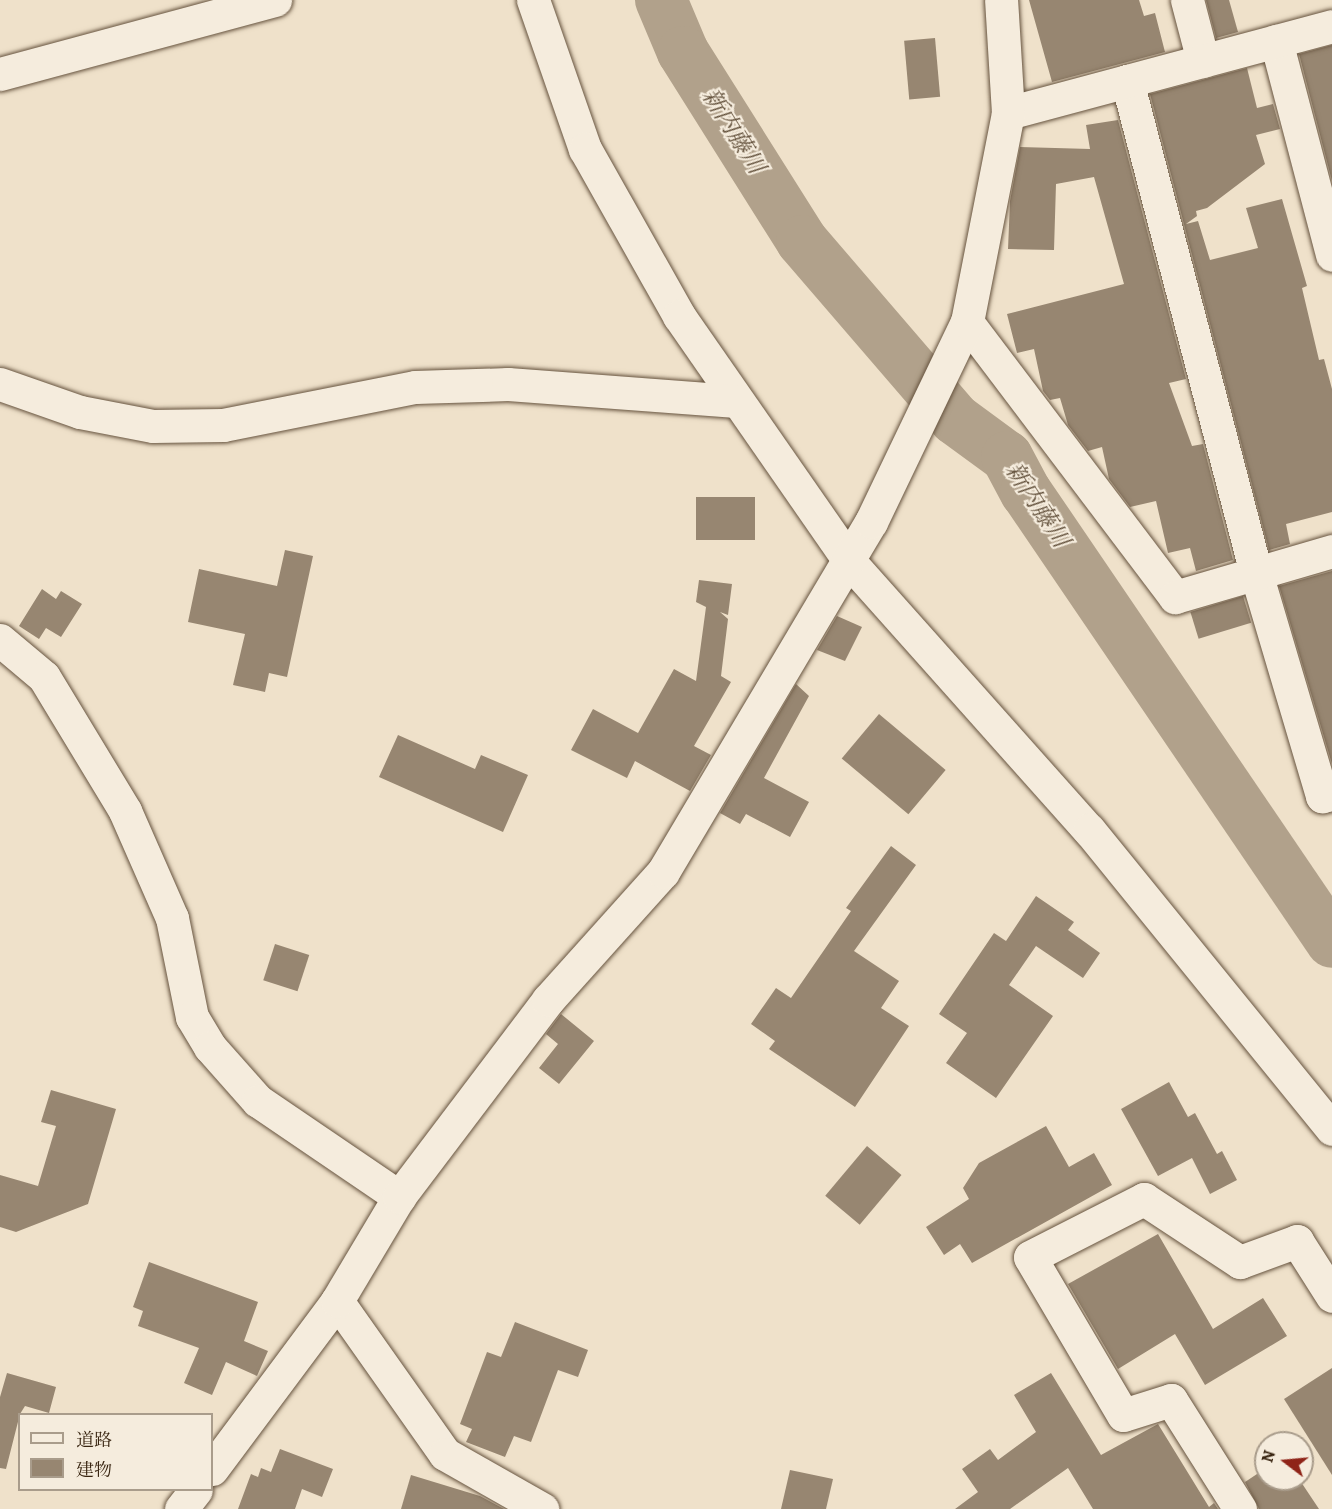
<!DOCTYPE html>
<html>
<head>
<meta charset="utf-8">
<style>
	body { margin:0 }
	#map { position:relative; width:1332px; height:1509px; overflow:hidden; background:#efe1ca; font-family:Alegreya,"Noto Serif JP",serif }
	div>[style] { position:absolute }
	.river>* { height:52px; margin:-26px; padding:0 26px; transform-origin:26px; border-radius:26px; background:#b1a18b }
	.building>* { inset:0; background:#978671; transform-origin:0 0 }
	.roads { filter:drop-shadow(0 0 2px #66533e) drop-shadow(0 0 2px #66533e) }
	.minor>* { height:33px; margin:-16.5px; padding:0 16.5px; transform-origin:16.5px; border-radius:16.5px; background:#f5ecdd }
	span { translate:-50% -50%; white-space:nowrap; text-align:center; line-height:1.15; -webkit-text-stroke:4.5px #f5ecdd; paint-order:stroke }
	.water-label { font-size:24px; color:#62503b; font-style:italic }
	.legend { position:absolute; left:18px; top:1413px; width:195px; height:78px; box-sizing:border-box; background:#f5ecdd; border:2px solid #a99c8b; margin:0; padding:8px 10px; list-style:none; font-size:18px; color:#382410 }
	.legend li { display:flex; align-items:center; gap:12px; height:30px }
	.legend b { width:30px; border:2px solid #a99c8b }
	.north { position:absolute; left:1254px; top:1431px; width:60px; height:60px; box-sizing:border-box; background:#f5ecdd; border:2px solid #a99c8b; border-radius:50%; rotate:286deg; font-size:16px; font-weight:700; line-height:24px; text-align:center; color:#382410 }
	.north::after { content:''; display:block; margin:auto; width:21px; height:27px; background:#8f2418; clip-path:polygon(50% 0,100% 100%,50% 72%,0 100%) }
</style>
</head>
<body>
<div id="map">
	<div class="river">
		<div style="left:661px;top:0;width:56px;rotate:67.1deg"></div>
		<div style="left:683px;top:52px;width:223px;rotate:57.8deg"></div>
		<div style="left:802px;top:241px;width:235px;rotate:49.3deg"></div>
		<div style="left:955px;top:419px;width:64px;rotate:36.2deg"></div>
		<div style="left:1007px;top:457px;width:40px;rotate:62deg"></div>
		<div style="left:1026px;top:492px;width:544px;rotate:55.78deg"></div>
	</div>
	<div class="building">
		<div style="clip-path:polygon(1029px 0,1139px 0,1144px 16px,1155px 13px,1165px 52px,1052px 82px)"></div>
		<div style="clip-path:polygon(1206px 0,1229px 0,1238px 32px,1216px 38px)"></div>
		<div style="left:935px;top:38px;width:59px;height:31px;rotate:85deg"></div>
		<div style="clip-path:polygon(1332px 45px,1332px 181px,1299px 54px)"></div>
		<div style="clip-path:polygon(1247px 68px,1257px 108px,1273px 104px,1280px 129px,1256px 135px,1265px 164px,1207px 208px,1196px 211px,1197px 216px,1186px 224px,1198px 221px,1210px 260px,1258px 248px,1246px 208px,1282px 199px,1307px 286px,1302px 288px,1319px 360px,1324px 359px,1332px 389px,1332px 512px,1286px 524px,1290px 544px,1269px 550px,1150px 94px)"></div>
		<div style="clip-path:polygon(1118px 120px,1186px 379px,1169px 383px,1192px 446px,1203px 444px,1233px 560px,1196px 571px,1190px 548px,1168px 553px,1156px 501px,1130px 507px,1109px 479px,1102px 447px,1088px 451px,1068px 425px,1060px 398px,1050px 400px,1043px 391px,1034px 349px,1017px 353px,1007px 314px,1124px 284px,1094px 177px,1056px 184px,1054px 250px,1008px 249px,1010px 201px,1020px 147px,1090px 149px,1086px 125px)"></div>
		<div style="left:696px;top:497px;width:59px;height:43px"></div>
		<div style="clip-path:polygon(285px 550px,313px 556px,287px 677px,269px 673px,265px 692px,233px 685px,245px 634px,188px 622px,199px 569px,277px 586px)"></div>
		<div style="clip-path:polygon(1332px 571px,1332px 764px,1279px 586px)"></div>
		<div style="clip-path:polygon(699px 580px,732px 584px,728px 615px,720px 612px,728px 619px,721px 676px,731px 682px,694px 746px,711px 755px,690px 791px,635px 761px,627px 778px,571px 750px,593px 709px,638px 733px,674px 669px,696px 681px,706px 607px,696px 602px)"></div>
		<div style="clip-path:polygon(42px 589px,56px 599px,61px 591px,82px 604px,61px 637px,46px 628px,39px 639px,19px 626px)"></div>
		<div style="left:1243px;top:596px;width:28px;height:55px;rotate:73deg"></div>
		<div style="clip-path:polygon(837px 616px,862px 627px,845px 661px,817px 650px)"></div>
		<div style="clip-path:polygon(796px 684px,809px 696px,764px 778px,809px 802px,790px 837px,746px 814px,740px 824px,720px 813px)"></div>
		<div style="left:879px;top:714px;width:87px;height:58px;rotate:40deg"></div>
		<div style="clip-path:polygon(398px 735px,475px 769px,481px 755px,528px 775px,503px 832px,379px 777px)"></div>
		<div style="clip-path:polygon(891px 846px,916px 865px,854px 951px,899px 981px,881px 1008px,909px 1026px,855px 1107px,769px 1049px,775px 1041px,751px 1024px,776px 988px,791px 998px,851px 911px,846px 908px)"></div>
		<div style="clip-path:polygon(1036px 896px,1074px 922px,1068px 930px,1100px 953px,1083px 978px,1036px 946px,1009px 985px,1053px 1016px,996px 1098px,946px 1063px,967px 1033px,939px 1014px,994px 933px,1006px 941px)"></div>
		<div style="left:275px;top:944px;width:36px;height:38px;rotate:18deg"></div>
		<div style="clip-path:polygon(561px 1014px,594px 1041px,559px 1084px,539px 1068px,558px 1044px,546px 1034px)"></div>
		<div style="clip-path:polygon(1169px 1082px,1188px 1117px,1195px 1113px,1217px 1154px,1222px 1151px,1237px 1180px,1210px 1194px,1192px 1158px,1158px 1176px,1121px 1109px)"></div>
		<div style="clip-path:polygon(51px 1090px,116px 1109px,88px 1204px,16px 1232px,0 1227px,0 1175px,38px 1186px,56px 1126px,41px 1122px)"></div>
		<div style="clip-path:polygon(1046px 1126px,1069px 1167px,1094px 1153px,1112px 1185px,972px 1263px,960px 1244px,944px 1255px,926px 1227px,969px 1199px,963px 1188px,979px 1163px)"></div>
		<div style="left:867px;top:1146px;width:45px;height:65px;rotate:40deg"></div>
		<div style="clip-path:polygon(1158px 1234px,1213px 1329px,1263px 1298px,1287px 1336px,1205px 1385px,1175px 1334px,1118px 1369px,1068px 1284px)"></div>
		<div style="clip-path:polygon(149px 1262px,258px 1302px,244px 1341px,268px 1351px,257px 1376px,226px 1362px,212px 1395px,184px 1383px,199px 1348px,138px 1326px,143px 1311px,133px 1307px)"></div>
		<div style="clip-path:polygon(515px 1322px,588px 1350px,578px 1377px,558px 1370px,531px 1442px,514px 1436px,505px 1457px,466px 1442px,472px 1429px,460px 1424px,487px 1352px,501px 1357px)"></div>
		<div style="clip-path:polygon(1332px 1368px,1332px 1475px,1284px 1399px)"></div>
		<div style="clip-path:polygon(7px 1373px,56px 1387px,49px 1413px,25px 1406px,20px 1414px,6px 1469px,0 1468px,0 1397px)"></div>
		<div style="clip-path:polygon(1051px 1373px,1101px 1455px,1158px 1424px,1209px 1507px,1214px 1503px,1218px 1509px,1093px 1509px,1068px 1468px,1010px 1509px,955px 1509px,978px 1492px,962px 1469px,990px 1449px,998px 1460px,1036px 1432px,1014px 1395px)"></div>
		<div style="clip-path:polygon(280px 1449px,333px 1469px,322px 1497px,302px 1489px,295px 1509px,238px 1509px,251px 1474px,258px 1477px,261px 1468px,271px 1472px)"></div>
		<div style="clip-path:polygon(1266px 1468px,1266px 1479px,1299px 1479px,1319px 1509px,1259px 1509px,1245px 1482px)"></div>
		<div style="clip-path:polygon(790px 1470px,833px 1479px,826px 1509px,781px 1509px)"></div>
		<div style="clip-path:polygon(411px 1475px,480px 1496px,504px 1509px,401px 1509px)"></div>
	</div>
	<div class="roads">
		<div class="minor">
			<div style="left:533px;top:0;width:158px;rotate:70.8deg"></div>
			<div style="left:585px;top:149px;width:192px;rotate:60.6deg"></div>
			<div style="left:679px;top:316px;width:298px;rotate:55.2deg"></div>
			<div style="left:849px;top:561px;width:361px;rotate:48.3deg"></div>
			<div style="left:1089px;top:830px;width:385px;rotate:50.9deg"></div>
			<div style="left:1187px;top:0;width:63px;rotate:75.3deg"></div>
			<div style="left:1276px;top:41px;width:221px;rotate:75.3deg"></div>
			<div style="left:0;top:74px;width:285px;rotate:-15.1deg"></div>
			<div style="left:1127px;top:81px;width:509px;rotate:75.31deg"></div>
			<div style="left:1256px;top:573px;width:233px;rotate:73.5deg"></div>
			<div style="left:1322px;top:796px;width:10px;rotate:-11deg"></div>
			<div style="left:1008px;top:113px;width:335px;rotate:-15deg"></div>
			<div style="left:967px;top:322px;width:345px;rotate:52.9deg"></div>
			<div style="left:1175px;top:597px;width:164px;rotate:-16.3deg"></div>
			<div style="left:0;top:384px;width:85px;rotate:19.3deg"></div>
			<div style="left:80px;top:412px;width:74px;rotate:10.9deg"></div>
			<div style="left:153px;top:426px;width:70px;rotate:-0.8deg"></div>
			<div style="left:223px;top:425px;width:196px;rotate:-11.2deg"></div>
			<div style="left:415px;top:387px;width:93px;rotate:-1.8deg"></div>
			<div style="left:508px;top:384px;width:229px;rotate:4.3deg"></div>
			<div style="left:0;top:640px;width:57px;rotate:40.1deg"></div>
			<div style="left:44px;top:677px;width:157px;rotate:58.8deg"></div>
			<div style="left:125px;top:811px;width:117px;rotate:66.3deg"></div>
			<div style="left:172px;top:918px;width:101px;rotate:78.6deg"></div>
			<div style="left:192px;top:1017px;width:35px;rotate:59deg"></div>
			<div style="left:210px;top:1047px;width:72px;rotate:48.4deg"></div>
			<div style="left:258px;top:1101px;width:171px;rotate:34.2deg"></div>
			<div style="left:337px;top:1301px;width:187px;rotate:54.8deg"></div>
			<div style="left:445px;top:1454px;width:112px;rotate:29.6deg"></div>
			<div style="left:212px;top:1469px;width:209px;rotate:-53.3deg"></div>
			<div style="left:337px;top:1301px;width:121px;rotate:-59.2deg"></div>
			<div style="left:399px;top:1197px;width:247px;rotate:-52.9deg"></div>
			<div style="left:548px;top:1000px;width:172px;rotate:-48.1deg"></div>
			<div style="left:663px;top:872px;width:407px;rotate:-59.3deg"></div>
			<div style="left:871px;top:522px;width:222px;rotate:-64.4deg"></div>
			<div style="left:967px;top:322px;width:213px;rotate:-78.9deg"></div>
			<div style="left:1008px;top:113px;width:113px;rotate:-93.5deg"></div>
			<div style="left:181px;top:1509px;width:24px;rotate:-52deg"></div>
			<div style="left:1240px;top:1509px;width:129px;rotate:-122.3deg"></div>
			<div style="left:1171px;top:1400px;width:50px;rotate:162.6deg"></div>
			<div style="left:1123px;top:1415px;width:183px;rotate:-120.5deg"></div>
			<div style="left:1030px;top:1257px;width:128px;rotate:-27deg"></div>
			<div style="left:1144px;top:1199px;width:115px;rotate:33.3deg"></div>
			<div style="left:1240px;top:1262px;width:61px;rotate:-20.2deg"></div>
			<div style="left:1297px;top:1241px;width:65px;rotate:57.5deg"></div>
		</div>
	</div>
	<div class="water-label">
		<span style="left:733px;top:131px;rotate:58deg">新内藤川</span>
		<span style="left:1037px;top:505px;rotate:57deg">新内藤川</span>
	</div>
	<ul class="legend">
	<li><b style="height:8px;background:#f5ecdd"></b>道路</li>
	<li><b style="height:16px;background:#978671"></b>建物</li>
	</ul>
	<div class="north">N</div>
</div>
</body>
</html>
